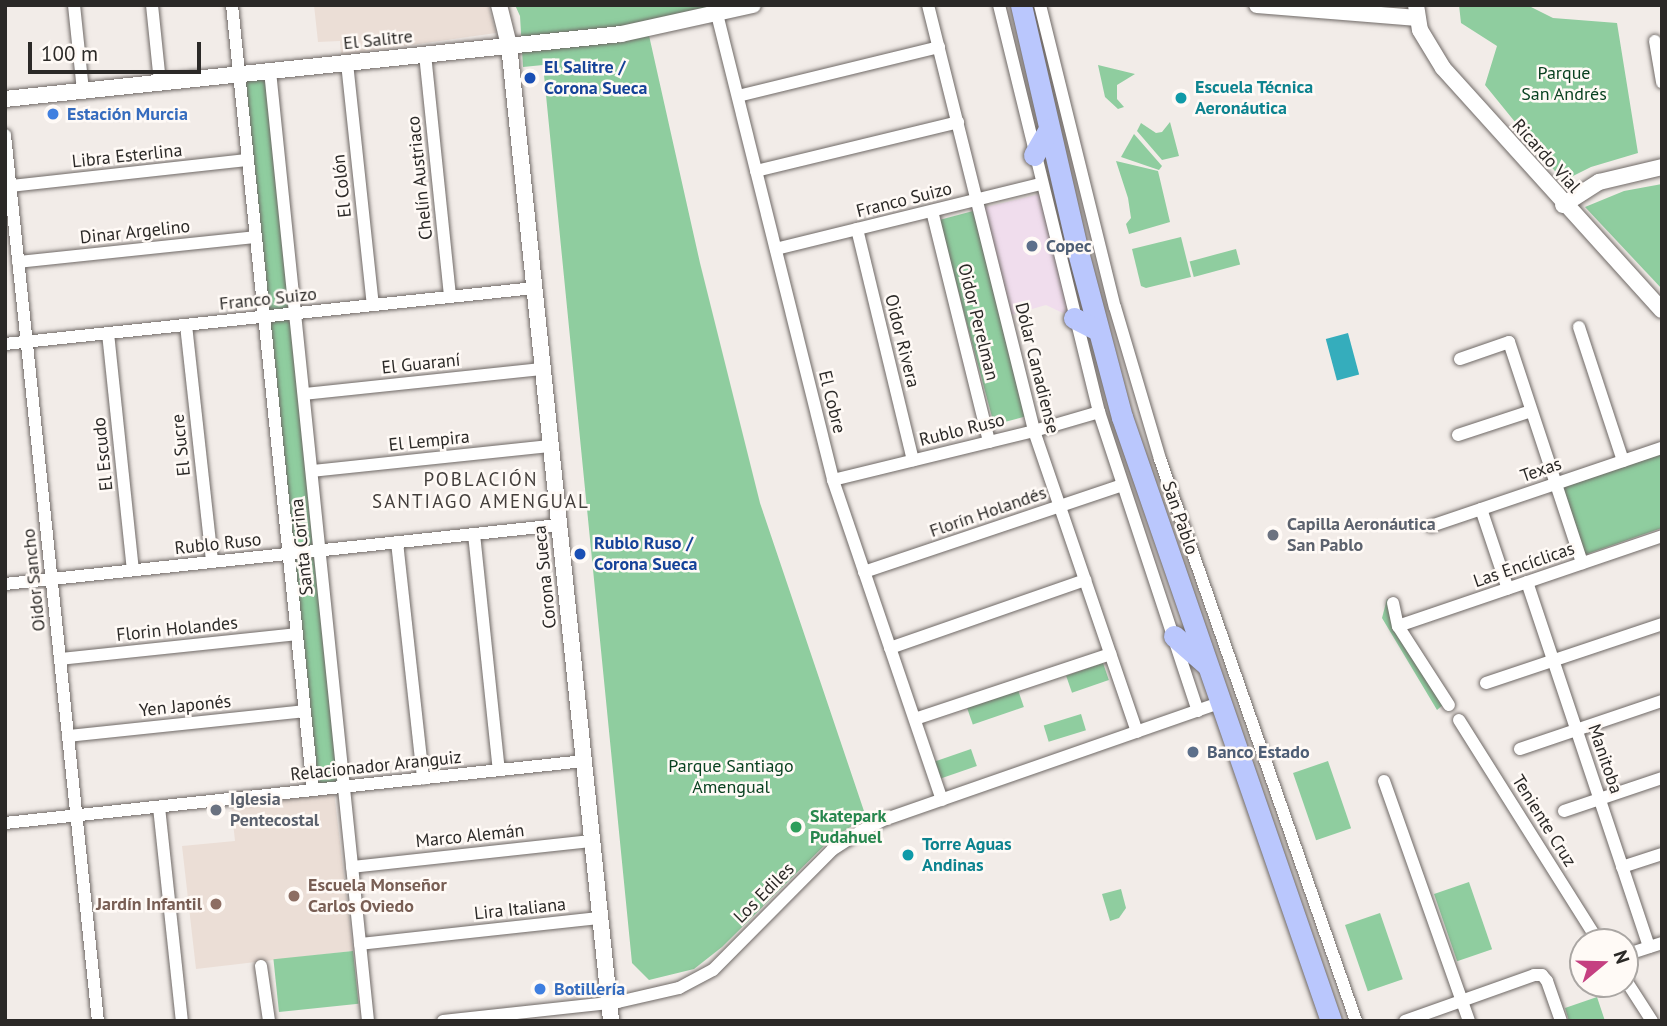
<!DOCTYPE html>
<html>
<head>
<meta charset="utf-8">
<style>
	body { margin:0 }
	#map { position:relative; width:1667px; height:1026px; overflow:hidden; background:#f2ece8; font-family:"PT Sans",sans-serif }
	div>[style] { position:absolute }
	.commercial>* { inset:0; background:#f0dded }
	.built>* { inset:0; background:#ebded6 }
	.green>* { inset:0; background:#8fcd9f; transform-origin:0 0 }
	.water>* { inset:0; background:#35adbc; transform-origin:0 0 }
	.roads { filter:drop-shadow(0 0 2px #6f6966) drop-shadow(0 0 2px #6f6966) }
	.minor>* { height:12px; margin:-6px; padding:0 6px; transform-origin:6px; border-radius:6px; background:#fff }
	.tertiary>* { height:16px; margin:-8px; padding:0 8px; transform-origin:8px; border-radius:8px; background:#fff }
	.primary>* { height:21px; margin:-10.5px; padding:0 10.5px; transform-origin:10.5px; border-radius:10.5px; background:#bac7fd }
	.dots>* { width:19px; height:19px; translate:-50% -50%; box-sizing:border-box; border:4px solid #fffaf6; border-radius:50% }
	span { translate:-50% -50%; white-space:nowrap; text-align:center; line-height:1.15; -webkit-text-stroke:5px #fffaf6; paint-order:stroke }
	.street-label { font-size:18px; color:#2b2927 }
	.transit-label { font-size:18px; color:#164399; font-weight:700 }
	.left { translate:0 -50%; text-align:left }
	.park-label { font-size:18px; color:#094120 }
	.culture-label { font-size:18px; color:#0d838f; font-weight:700 }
	.shop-label { font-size:18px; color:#366cbe; font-weight:700 }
	.service-label { font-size:18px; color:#4e5e75; font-weight:700 }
	.worship-label { font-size:18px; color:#5b616d; font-weight:700 }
	.leisure-label { font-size:18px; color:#27864d; font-weight:700 }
	.education-label { font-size:18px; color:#785e54; font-weight:700 }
	.right { translate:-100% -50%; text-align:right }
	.neighbourhood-label { font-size:19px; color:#443f3c; letter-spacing:2px }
	.frame { position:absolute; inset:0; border:7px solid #2b2927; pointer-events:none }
	.north { position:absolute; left:1569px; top:928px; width:70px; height:70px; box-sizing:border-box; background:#fffaf6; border:2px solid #aaa6a3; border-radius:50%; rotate:71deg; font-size:19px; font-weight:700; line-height:28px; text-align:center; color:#2b2927 }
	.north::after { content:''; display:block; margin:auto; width:24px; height:32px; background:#c54081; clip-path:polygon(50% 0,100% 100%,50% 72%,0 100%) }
	.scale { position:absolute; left:28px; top:42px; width:173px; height:32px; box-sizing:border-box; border:4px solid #2b2927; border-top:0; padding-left:9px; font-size:21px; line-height:24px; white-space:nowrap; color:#2b2927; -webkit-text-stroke:5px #fffaf6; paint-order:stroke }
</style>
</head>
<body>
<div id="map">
	<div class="commercial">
		<div style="clip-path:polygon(1040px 194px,1069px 316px,1046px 305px,1011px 315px,982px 208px)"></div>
	</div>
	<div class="built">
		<div style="clip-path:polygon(314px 5px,488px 5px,496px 33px,341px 55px,340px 41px,318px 42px)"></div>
		<div style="clip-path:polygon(334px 792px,353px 951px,196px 969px,182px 846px,235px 841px,231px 804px)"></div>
	</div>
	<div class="green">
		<div style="clip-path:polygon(515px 5px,706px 5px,706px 9px,646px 22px,700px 263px,760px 503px,866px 817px,830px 840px,722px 947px,694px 969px,649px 980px,632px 963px,543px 65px,523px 67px,520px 16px)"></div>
		<div style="clip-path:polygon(1459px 5px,1527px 5px,1553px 18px,1617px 23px,1638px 153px,1591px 167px,1563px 181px,1485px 85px,1497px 46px,1461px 23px)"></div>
		<div style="clip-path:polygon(1098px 65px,1135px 74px,1117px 85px,1117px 99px,1124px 107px,1118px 109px,1105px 97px)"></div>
		<div style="left:266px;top:75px;width:710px;height:22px;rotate:84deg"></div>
		<div style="clip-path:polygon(1170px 122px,1179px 156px,1162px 160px,1137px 131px,1141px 123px,1156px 133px,1162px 132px)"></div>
		<div style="clip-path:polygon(1134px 134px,1162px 166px,1159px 170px,1121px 157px)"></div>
		<div style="clip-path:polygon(1116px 161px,1158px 171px,1170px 222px,1129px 234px,1126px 224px,1131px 218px,1128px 198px)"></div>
		<div style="clip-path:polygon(1662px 184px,1662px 289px,1585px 207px,1624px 191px)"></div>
		<div style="left:973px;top:211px;width:212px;height:35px;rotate:75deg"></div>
		<div style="clip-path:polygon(1181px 237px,1191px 277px,1146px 288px,1141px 286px,1132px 249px)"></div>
		<div style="left:1236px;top:249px;width:16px;height:48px;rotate:75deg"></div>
		<div style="clip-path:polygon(1662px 451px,1662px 528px,1584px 555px,1562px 486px)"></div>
		<div style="clip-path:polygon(1387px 599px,1396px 600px,1397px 625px,1444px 704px,1437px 710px,1382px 618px)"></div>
		<div style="left:1103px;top:663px;width:18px;height:39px;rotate:71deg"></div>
		<div style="left:1018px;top:690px;width:18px;height:54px;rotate:71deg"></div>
		<div style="left:1081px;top:714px;width:17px;height:39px;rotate:73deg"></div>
		<div style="left:971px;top:749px;width:18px;height:39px;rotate:71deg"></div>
		<div style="left:1328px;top:761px;width:71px;height:37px;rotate:71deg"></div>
		<div style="left:1469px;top:882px;width:71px;height:37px;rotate:71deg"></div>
		<div style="clip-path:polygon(1121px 889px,1126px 908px,1119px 918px,1110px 921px,1102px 894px)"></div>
		<div style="left:1380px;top:913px;width:70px;height:37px;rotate:71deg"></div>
		<div style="left:353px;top:951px;width:53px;height:80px;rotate:84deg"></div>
		<div style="clip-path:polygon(1597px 997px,1605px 1021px,1569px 1021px,1565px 1008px)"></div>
	</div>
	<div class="water">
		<div style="left:1348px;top:333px;width:43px;height:23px;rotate:75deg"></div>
	</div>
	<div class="roads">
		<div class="minor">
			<div style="left:74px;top:5px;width:85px;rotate:84deg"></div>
			<div style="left:152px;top:5px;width:77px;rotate:84.1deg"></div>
			<div style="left:232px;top:5px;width:789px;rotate:84.11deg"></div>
			<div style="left:928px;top:5px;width:439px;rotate:76deg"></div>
			<div style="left:1034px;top:431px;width:318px;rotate:71.1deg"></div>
			<div style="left:999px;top:5px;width:419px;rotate:76.2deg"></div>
			<div style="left:1099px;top:412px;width:315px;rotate:71.7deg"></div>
			<div style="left:1040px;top:5px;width:311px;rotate:76.1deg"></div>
			<div style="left:1115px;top:307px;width:159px;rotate:73.5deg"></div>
			<div style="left:1160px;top:459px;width:595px;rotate:70.77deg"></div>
			<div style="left:715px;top:6px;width:488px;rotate:76deg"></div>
			<div style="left:833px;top:480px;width:338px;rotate:71.2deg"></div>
			<div style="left:1655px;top:41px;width:42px;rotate:80.3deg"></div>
			<div style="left:425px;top:54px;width:244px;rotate:84.1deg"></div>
			<div style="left:347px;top:63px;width:243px;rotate:83.9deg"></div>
			<div style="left:270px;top:71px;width:955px;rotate:84.11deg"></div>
			<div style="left:738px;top:96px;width:207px;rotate:-13.7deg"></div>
			<div style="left:5px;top:135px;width:891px;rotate:84.01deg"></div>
			<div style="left:756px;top:171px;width:208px;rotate:-13.6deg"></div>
			<div style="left:11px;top:186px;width:238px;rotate:-6.3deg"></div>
			<div style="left:932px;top:211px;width:238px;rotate:76.1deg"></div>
			<div style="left:857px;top:229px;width:238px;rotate:76.4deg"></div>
			<div style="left:776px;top:249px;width:273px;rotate:-13.8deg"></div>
			<div style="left:18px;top:262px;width:239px;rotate:-6deg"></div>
			<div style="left:186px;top:325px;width:238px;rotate:83.7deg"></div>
			<div style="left:1579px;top:327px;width:141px;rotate:71.8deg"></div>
			<div style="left:108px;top:333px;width:238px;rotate:84deg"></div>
			<div style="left:5px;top:344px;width:532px;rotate:-6.04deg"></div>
			<div style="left:1460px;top:359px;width:52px;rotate:-19.1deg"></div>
			<div style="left:1509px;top:342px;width:233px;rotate:71.7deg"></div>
			<div style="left:304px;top:394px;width:240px;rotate:-6deg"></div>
			<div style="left:1458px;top:435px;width:77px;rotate:-18.2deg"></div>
			<div style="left:312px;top:471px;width:240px;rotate:-6deg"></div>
			<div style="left:833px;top:480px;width:207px;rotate:-13.7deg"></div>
			<div style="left:1034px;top:431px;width:68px;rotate:-16.3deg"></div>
			<div style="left:1481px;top:509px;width:84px;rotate:71.4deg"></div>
			<div style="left:1431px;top:526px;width:244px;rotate:-18.7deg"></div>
			<div style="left:474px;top:534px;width:237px;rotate:84deg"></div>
			<div style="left:397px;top:542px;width:238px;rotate:83.7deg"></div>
			<div style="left:864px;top:572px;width:272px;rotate:-18.6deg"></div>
			<div style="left:1527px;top:582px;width:385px;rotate:71.5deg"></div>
			<div style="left:5px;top:584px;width:557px;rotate:-6.08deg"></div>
			<div style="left:1393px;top:603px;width:24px;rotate:78deg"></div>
			<div style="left:1398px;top:626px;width:94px;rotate:57.2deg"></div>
			<div style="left:1398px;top:626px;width:279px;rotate:-18.8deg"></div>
			<div style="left:890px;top:648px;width:207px;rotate:-19.2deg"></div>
			<div style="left:60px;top:659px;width:238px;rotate:-6deg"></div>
			<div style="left:1486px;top:683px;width:186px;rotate:-18.5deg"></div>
			<div style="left:915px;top:719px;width:206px;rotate:-18.4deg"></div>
			<div style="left:1459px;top:720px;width:262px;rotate:57.8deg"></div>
			<div style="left:68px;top:736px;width:238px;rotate:-6deg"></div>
			<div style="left:1520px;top:749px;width:150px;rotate:-18.7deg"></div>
			<div style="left:1384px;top:781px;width:255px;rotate:70.5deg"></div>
			<div style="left:159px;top:807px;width:215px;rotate:83.9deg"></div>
			<div style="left:1564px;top:811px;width:103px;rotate:-18.6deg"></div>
			<div style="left:5px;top:823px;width:582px;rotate:-6.11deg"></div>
			<div style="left:352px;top:867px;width:241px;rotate:-6.2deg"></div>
			<div style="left:1622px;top:867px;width:42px;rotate:-18deg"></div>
			<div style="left:360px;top:944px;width:241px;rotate:-6.2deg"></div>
			<div style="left:1625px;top:955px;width:39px;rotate:-18deg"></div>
			<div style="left:261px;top:966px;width:56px;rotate:81.7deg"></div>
			<div style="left:1625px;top:979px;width:50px;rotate:57.3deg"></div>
			<div style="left:443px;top:1021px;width:176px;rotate:-6.2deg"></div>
			<div style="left:618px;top:1002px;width:63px;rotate:-12.9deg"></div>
			<div style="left:679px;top:988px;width:38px;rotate:-28deg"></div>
			<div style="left:713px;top:970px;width:169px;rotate:-45.2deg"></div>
			<div style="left:832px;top:850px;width:35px;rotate:-33deg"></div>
			<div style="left:861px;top:831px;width:28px;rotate:-26deg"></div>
			<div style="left:886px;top:819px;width:354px;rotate:-19.2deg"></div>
			<div style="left:1405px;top:1021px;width:137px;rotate:-19.6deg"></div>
			<div style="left:1534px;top:975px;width:8px"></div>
			<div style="left:1542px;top:975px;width:8px;rotate:50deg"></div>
			<div style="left:1547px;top:981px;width:42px;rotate:70.7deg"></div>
		</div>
		<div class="tertiary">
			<div style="left:499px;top:5px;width:41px;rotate:76deg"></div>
			<div style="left:509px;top:45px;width:981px;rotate:84.03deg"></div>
			<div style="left:1257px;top:5px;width:161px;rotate:4.6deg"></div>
			<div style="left:1416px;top:5px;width:25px;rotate:81deg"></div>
			<div style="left:1420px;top:30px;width:44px;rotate:58.8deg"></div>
			<div style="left:1443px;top:68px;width:326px;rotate:47.9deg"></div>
			<div style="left:5px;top:99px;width:619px;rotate:-6.02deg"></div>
			<div style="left:621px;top:34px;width:135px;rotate:-12.4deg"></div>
			<div style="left:1563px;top:205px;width:43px;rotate:-32.6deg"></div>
			<div style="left:1599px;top:182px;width:65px;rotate:-13.4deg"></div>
		</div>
		<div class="primary">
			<div style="left:1021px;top:5px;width:253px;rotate:77deg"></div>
			<div style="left:1078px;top:252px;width:171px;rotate:75.1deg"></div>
			<div style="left:1122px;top:417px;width:639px;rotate:70.91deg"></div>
			<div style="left:1034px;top:155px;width:30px;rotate:-60deg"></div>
			<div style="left:1074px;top:318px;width:27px;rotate:27deg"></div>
			<div style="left:1174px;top:636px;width:43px;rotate:41.2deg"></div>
		</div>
	</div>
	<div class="dots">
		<div style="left:530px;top:78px;background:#1a4fb4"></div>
		<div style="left:1181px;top:98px;background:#0f9aa8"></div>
		<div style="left:53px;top:114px;background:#3f7fe0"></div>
		<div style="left:1032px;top:246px;background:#5c6f8a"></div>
		<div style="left:1273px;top:535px;background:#6b7280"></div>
		<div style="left:580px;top:554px;background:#1a4fb4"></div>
		<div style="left:1193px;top:752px;background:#5c6f8a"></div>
		<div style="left:216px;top:810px;background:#6b7280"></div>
		<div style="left:796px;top:827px;background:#2e9e5b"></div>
		<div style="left:908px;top:855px;background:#0f9aa8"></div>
		<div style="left:294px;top:896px;background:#8d6e63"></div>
		<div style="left:216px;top:904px;background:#8d6e63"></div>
		<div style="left:540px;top:989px;background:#3f7fe0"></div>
	</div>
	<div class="street-label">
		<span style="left:378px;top:40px;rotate:-6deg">El Salitre</span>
		<span style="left:127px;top:156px;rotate:-6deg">Libra Esterlina</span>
		<span style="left:1546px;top:156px;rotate:48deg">Ricardo Vial</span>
		<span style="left:420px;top:178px;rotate:-96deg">Chelín Austriaco</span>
		<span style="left:342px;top:186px;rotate:-96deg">El Colón</span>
		<span style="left:904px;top:200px;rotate:-14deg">Franco Suizo</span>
		<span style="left:135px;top:232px;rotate:-6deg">Dinar Argelino</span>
		<span style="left:268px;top:299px;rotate:-6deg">Franco Suizo</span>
		<span style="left:978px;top:322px;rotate:76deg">Oidor Perelman</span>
		<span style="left:902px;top:341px;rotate:76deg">Oidor Rivera</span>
		<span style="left:421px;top:364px;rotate:-6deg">El Guaraní</span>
		<span style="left:1037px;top:368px;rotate:76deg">Dólar Canadiense</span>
		<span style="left:832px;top:402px;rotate:76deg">El Cobre</span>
		<span style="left:962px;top:430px;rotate:-14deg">Rublo Ruso</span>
		<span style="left:429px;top:441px;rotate:-6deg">El Lempira</span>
		<span style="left:181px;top:445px;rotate:-96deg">El Sucre</span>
		<span style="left:103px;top:454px;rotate:-96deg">El Escudo</span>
		<span style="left:1541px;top:470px;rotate:-19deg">Texas</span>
		<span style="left:988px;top:512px;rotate:-19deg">Florín Holandés</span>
		<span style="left:1180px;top:518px;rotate:71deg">San Pablo</span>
		<span style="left:218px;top:544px;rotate:-6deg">Rublo Ruso</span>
		<span style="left:302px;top:547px;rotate:-96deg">Santa Corina</span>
		<span style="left:1524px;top:565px;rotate:-19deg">Las Encíclicas</span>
		<span style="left:545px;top:577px;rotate:-96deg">Corona Sueca</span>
		<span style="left:34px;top:580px;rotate:-96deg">Oidor Sancho</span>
		<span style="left:177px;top:629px;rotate:-6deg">Florin Holandes</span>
		<span style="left:185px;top:706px;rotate:-6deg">Yen Japonés</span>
		<span style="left:1605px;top:759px;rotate:71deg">Manitoba</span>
		<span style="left:376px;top:766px;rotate:-6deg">Relacionador Aranguiz</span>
		<span style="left:1544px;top:821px;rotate:58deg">Teniente Cruz</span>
		<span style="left:470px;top:836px;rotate:-6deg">Marco Alemán</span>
		<span style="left:764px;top:893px;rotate:-45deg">Los Ediles</span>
		<span style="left:520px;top:909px;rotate:-6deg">Lira Italiana</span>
	</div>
	<div class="transit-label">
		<span class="left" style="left:544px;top:78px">El Salitre /<br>Corona Sueca</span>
		<span class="left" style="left:594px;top:554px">Rublo Ruso /<br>Corona Sueca</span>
	</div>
	<div class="park-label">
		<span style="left:1564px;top:84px">Parque<br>San Andrés</span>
		<span style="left:731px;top:777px">Parque Santiago<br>Amengual</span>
	</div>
	<div class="culture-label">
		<span class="left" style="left:1195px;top:98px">Escuela Técnica<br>Aeronáutica</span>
		<span class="left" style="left:922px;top:855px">Torre Aguas<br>Andinas</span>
	</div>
	<div class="shop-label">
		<span class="left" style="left:67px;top:114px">Estación Murcia</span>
		<span class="left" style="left:554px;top:989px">Botillería</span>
	</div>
	<div class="service-label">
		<span class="left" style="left:1046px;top:246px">Copec</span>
		<span class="left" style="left:1207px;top:752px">Banco Estado</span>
	</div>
	<div class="worship-label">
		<span class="left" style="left:1287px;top:535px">Capilla Aeronáutica<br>San Pablo</span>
		<span class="left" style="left:230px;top:810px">Iglesia<br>Pentecostal</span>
	</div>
	<div class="leisure-label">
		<span class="left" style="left:810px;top:827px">Skatepark<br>Pudahuel</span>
	</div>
	<div class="education-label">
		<span class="left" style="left:308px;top:896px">Escuela Monseñor<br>Carlos Oviedo</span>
		<span class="right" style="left:202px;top:904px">Jardín Infantil</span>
	</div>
	<div class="neighbourhood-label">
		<span style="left:481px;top:491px">POBLACIÓN<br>SANTIAGO AMENGUAL</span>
	</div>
	<div class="frame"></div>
	<div class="north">N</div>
	<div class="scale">100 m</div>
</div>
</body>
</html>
